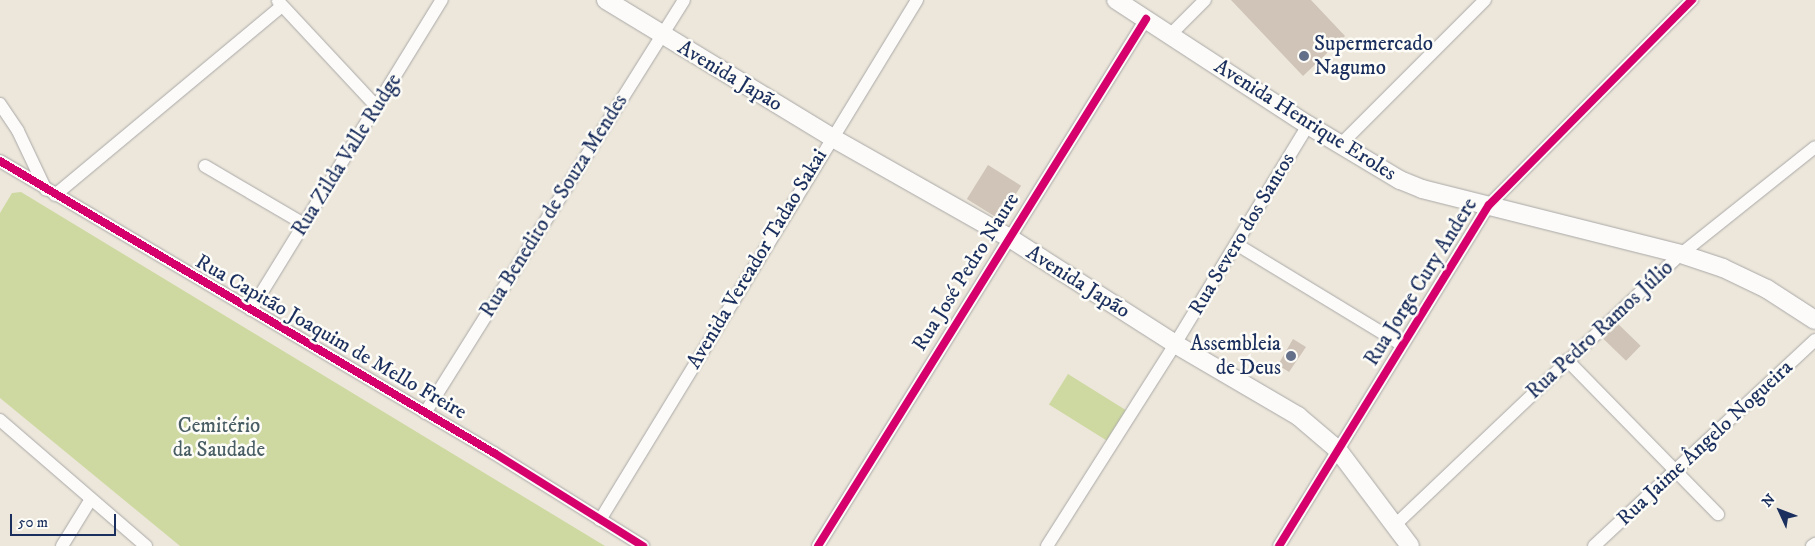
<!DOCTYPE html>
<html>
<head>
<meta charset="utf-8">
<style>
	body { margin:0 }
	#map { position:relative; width:1815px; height:546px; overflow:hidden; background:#ede7db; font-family:"IM FELL DW Pica",serif }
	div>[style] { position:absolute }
	.green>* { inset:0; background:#ced9a2; transform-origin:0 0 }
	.building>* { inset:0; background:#cfc4b7; transform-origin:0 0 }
	.roads { filter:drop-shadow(0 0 1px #a9a8a7) drop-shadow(0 0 1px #a9a8a7) }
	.street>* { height:12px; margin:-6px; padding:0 6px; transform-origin:6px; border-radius:6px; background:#fcfbfa }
	.secondary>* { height:18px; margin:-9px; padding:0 9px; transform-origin:9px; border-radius:9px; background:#fcfbfa }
	.cycleway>* { height:8px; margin:-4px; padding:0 4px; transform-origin:4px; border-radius:4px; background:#d6006c }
	.dots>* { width:14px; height:14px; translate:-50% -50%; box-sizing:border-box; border:2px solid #fdfcf7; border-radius:50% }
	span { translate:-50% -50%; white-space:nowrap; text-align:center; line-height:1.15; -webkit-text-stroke:5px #fdfcf7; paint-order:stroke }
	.poi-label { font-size:21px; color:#1b2f5e }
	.left { translate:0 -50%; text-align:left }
	.right { translate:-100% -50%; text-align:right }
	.street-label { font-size:21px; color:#1b2f5e }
	.park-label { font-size:21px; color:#495e64 }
	.north { position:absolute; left:1755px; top:486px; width:50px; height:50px; -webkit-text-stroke:4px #fdfcf7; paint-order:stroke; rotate:313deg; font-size:14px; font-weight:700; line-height:20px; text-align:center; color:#1b2f5e }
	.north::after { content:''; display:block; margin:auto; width:18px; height:22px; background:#1b2f5e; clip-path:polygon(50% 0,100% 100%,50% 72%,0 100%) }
	.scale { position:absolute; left:10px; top:514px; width:106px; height:22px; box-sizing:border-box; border:2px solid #1b2f5e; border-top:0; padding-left:6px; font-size:15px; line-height:18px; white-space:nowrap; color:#1b2f5e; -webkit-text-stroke:4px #fdfcf7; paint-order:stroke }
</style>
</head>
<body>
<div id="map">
	<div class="green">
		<div style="clip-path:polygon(21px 192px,605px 546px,180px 546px,0 398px,0 213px,12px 193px)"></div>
		<div style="left:1068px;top:374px;width:68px;height:36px;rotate:32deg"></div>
	</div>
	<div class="building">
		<div style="clip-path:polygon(1231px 0,1311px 0,1345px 36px,1303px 76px)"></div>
		<div style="left:988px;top:165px;width:39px;height:40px;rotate:32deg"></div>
		<div style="left:1614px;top:320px;width:37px;height:21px;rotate:44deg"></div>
		<div style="clip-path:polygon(1293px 339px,1306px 347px,1289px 372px,1278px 365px)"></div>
	</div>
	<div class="roads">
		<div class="street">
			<div style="left:278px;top:1px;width:145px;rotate:47deg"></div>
			<div style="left:1171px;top:34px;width:48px;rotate:-45deg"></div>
			<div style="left:0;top:104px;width:32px;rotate:56deg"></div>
			<div style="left:18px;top:131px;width:65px;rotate:64.6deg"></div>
			<div style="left:1340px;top:145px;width:205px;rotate:-45deg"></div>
			<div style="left:0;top:161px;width:574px;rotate:30.59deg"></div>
			<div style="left:494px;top:453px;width:176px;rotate:32deg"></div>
			<div style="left:205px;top:166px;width:115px;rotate:30.4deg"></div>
			<div style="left:55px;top:195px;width:295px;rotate:-39.8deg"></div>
			<div style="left:1236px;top:244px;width:194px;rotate:31.3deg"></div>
			<div style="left:251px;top:310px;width:364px;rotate:-58.4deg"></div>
			<div style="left:1567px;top:360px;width:216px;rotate:45.6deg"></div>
			<div style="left:425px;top:413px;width:487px;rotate:-57.9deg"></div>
			<div style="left:0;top:420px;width:193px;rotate:40.8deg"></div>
			<div style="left:600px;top:520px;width:609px;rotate:-58.63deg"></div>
			<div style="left:1395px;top:525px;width:394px;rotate:-43.5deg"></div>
			<div style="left:1681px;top:254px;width:171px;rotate:-38.6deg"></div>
			<div style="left:62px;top:546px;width:55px;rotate:-58.3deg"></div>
			<div style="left:818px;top:546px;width:621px;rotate:-58.1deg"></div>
			<div style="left:1047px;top:546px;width:239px;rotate:-57.6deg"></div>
			<div style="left:1175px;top:344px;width:256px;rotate:-58.7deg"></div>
			<div style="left:1279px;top:546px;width:400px;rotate:-58.4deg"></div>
			<div style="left:1489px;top:205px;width:289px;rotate:-45.3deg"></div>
			<div style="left:1594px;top:546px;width:302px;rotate:-43deg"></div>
			<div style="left:1812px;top:546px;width:4px;rotate:-34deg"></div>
		</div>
		<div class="secondary">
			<div style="left:606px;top:0;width:263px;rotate:31.3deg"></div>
			<div style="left:831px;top:137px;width:203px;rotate:29.5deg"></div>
			<div style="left:1008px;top:237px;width:198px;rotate:32.6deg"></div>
			<div style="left:1175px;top:344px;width:143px;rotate:30.3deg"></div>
			<div style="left:1298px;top:416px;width:52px;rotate:40.4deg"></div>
			<div style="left:1338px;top:450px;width:120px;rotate:53.1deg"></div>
			<div style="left:1116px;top:0;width:229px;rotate:33.1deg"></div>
			<div style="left:1308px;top:125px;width:107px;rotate:30.9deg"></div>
			<div style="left:1400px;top:180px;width:24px;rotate:22deg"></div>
			<div style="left:1422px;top:189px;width:267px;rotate:14.1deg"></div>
			<div style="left:1681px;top:254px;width:44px;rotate:18.4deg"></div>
			<div style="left:1723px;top:268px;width:49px;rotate:25.5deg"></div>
			<div style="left:1767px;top:289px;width:57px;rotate:32.9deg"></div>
		</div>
	</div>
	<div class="cycleway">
		<div style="left:0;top:161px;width:574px;rotate:30.59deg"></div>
		<div style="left:494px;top:453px;width:176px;rotate:32deg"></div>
		<div style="left:818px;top:546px;width:621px;rotate:-58.1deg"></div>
		<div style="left:1279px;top:546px;width:400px;rotate:-58.4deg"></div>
		<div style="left:1489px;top:205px;width:289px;rotate:-45.3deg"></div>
	</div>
	<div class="dots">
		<div style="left:1304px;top:56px;background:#646f8a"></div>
		<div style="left:1291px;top:356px;background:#646f8a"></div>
	</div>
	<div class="poi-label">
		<span class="left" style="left:1314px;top:56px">Supermercado<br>Nagumo</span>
		<span class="right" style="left:1281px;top:356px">Assembleia<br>de Deus</span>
	</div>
	<div class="street-label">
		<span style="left:730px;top:76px;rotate:31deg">Avenida Japão</span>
		<span style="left:1305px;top:120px;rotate:32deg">Avenida Henrique Eroles</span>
		<span style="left:347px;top:155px;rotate:-58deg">Rua Zilda Valle Rudge</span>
		<span style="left:554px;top:206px;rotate:-58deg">Rua Benedito de Souza Mendes</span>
		<span style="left:1242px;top:234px;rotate:-59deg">Rua Severo dos Santos</span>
		<span style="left:757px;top:259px;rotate:-59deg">Avenida Vereador Tadao Sakai</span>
		<span style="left:966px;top:272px;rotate:-58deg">Rua José Pedro Naure</span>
		<span style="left:1078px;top:282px;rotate:32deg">Avenida Japão</span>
		<span style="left:1421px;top:282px;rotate:-58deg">Rua Jorge Cury Andere</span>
		<span style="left:1600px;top:330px;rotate:-43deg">Rua Pedro Ramos Júlio</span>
		<span style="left:331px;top:337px;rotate:30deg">Rua Capitão Joaquim de Mello Freire</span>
		<span style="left:1705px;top:443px;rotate:-43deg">Rua Jaime Ângelo Nogueira</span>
	</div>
	<div class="park-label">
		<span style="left:219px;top:438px">Cemitério<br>da Saudade</span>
	</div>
	<div class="north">N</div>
	<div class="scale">50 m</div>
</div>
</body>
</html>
